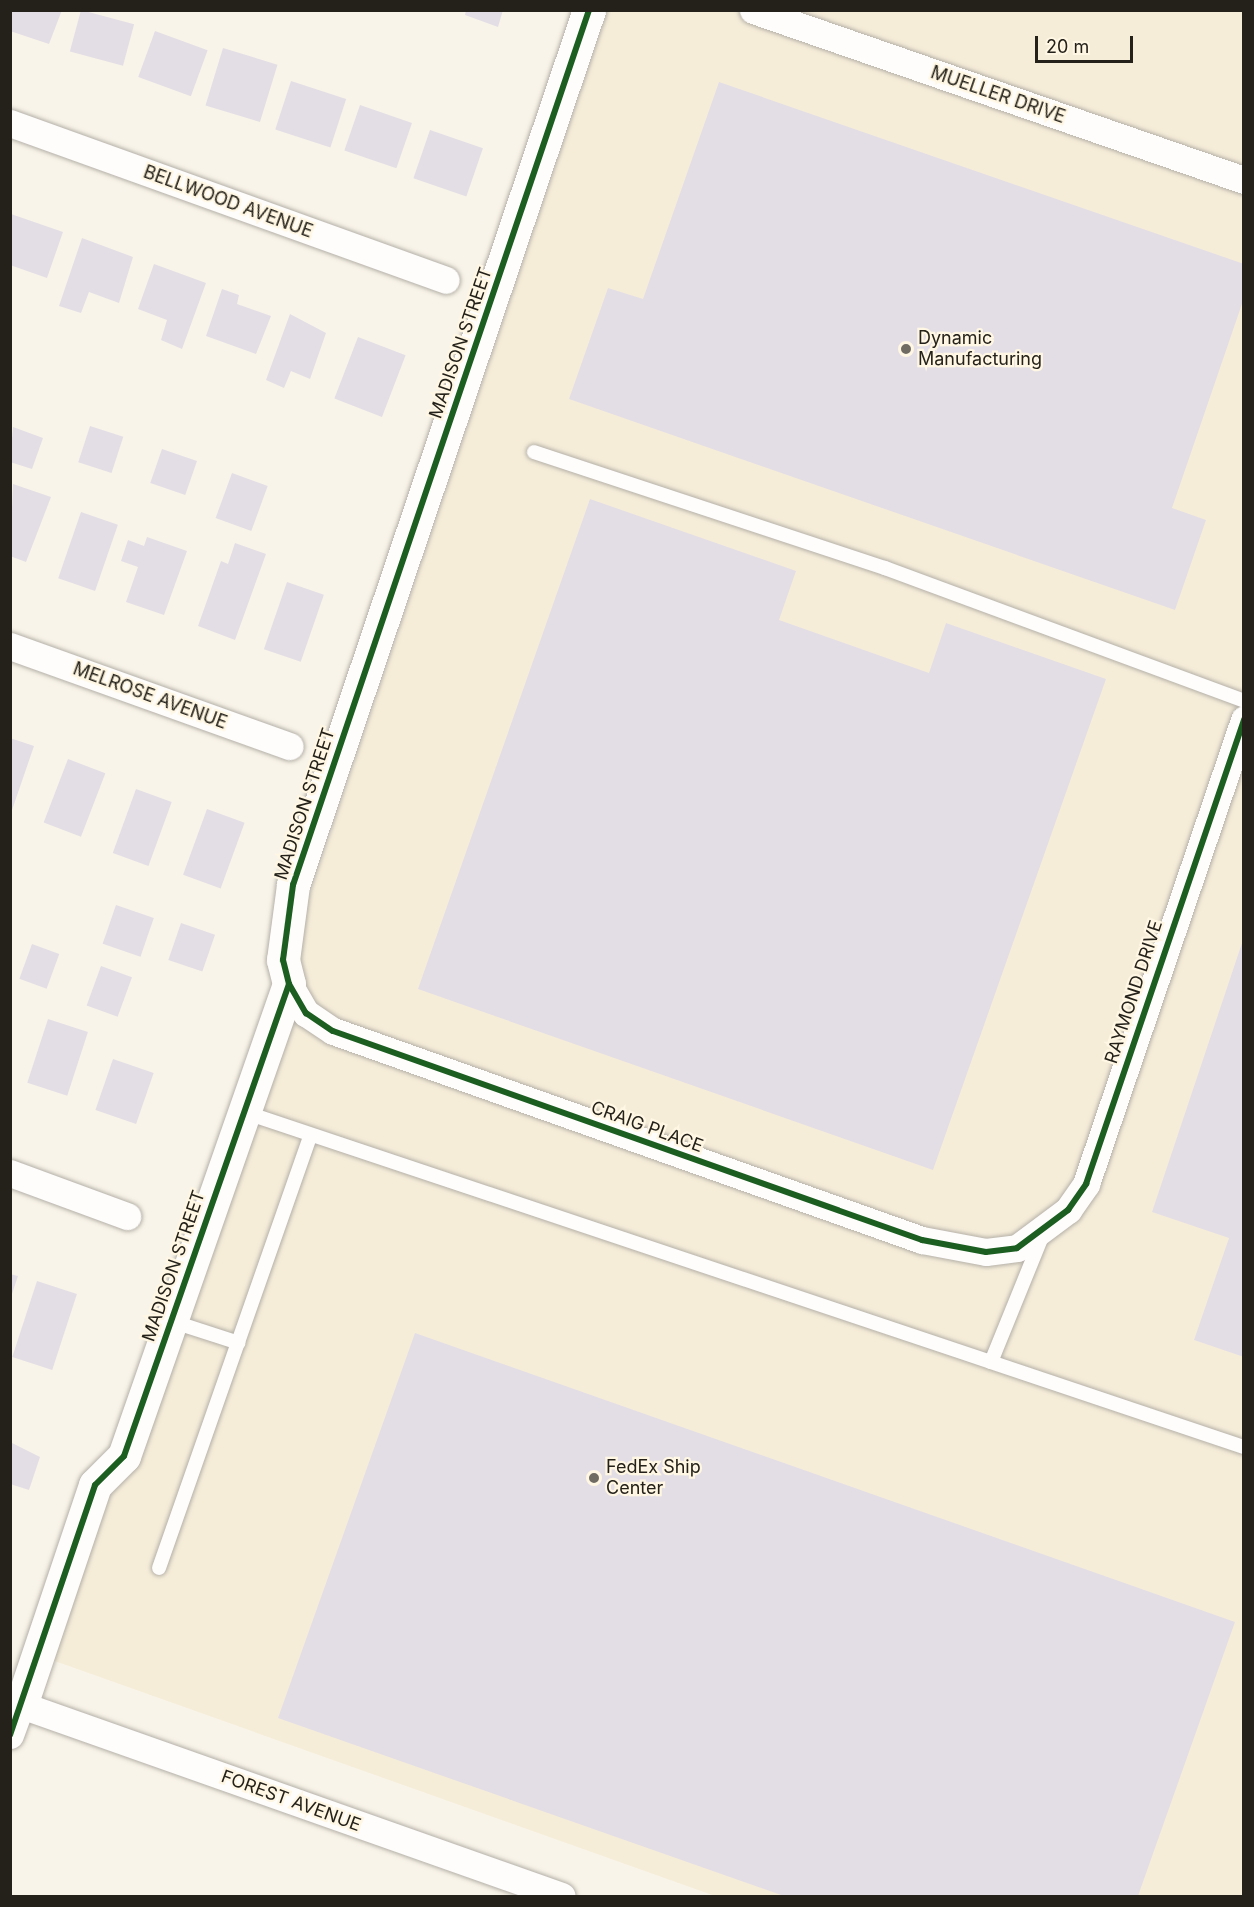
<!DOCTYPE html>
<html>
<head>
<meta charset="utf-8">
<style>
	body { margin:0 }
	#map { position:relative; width:1254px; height:1907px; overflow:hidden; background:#f9f4e9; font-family:Inter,sans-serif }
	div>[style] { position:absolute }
	.built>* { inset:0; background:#f6edd9 }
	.building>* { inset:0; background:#e3dee5; transform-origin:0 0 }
	.roads { filter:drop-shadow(0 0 2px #b4b0a8) drop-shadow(0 0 2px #b4b0a8) }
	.lane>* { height:14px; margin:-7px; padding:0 7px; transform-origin:7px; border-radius:7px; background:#fefdfc }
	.street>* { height:27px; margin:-13.5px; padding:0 13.5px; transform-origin:13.5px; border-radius:13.5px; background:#fefdfc }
	.secondary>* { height:33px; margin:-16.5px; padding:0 16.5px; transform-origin:16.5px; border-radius:16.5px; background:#fefdfc }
	.cycleway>* { height:6px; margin:-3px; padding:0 3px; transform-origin:3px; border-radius:3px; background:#1b5e20 }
	.dots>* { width:16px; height:16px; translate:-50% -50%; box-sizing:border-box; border:3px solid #fff7e3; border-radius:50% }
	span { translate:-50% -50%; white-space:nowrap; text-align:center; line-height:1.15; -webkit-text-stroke:4.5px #fff7e3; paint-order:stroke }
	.street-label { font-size:18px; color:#24211a }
	.poi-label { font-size:18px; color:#24211a }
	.left { translate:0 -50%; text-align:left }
	.frame { position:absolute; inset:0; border:12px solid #24211a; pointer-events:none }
	.scale { position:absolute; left:1035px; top:36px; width:98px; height:27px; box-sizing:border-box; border:3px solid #24211a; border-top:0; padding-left:8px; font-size:18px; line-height:21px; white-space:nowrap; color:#24211a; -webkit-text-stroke:4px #fff7e3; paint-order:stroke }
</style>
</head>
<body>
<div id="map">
	<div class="built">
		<div style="clip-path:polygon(608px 11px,1243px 11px,1243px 1896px,715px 1896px,52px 1660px)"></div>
	</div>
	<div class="building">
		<div style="clip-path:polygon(10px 10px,62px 10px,49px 44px,10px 31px)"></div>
		<div style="left:81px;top:10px;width:55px;height:43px;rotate:15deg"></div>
		<div style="clip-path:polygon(466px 10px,503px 10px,498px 27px,465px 15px)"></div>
		<div style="left:155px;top:31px;width:56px;height:49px;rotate:20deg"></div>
		<div style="left:223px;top:48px;width:57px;height:60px;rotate:17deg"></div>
		<div style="left:291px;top:81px;width:58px;height:51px;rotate:18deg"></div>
		<div style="clip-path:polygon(719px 82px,1244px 264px,1244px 298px,1172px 508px,1206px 520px,1175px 610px,569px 399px,608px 288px,643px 299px)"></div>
		<div style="left:360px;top:105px;width:55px;height:48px;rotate:19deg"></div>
		<div style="left:430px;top:130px;width:56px;height:51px;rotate:19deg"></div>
		<div style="clip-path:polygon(11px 214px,63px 232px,47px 278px,10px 265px)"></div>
		<div style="clip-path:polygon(82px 238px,133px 257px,119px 303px,89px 292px,81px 313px,59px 306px)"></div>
		<div style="clip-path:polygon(154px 264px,206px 283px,182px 349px,161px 340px,167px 320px,138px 309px)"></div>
		<div style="clip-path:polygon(222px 289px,239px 295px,237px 304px,271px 316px,256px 354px,206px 336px)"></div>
		<div style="clip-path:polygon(290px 314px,326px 333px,310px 379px,291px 371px,284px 388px,266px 380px)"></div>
		<div style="left:358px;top:337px;width:51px;height:66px;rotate:21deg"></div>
		<div style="left:90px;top:426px;width:35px;height:38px;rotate:18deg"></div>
		<div style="clip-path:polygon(13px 427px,43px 438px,32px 469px,10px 462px)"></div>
		<div style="left:162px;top:449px;width:37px;height:36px;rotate:19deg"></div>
		<div style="left:232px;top:473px;width:38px;height:48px;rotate:20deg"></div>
		<div style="clip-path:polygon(13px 484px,51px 497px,26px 562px,10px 556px)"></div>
		<div style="clip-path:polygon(590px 499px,796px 571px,779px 620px,929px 673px,946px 623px,1106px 679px,933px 1170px,418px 989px)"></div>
		<div style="left:81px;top:512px;width:39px;height:70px;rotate:19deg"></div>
		<div style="clip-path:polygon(147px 537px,187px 551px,164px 615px,126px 602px,138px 567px,121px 561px,128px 540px,144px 546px)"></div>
		<div style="clip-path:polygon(235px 543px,266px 554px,235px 640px,198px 626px,221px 561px,228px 564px)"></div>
		<div style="left:287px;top:582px;width:39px;height:71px;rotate:19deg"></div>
		<div style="clip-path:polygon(10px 738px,34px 746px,11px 813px,10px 813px)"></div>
		<div style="left:68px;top:759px;width:40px;height:68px;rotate:21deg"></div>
		<div style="left:136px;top:789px;width:38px;height:68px;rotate:20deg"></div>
		<div style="left:207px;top:809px;width:40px;height:70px;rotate:20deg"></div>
		<div style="left:116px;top:905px;width:40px;height:41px;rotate:19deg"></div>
		<div style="left:181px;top:923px;width:36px;height:39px;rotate:19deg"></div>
		<div style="clip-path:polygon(1243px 940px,1244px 940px,1244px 1357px,1194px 1340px,1229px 1238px,1152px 1212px)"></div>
		<div style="left:32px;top:944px;width:29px;height:37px;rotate:20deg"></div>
		<div style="left:101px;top:966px;width:33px;height:42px;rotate:20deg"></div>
		<div style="left:48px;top:1019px;width:42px;height:67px;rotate:18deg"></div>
		<div style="left:113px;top:1059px;width:43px;height:54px;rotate:19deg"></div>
		<div style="clip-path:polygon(10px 1274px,18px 1276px,11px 1297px,10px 1297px)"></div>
		<div style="left:37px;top:1281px;width:42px;height:80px;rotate:18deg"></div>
		<div style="clip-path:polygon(415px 1333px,1235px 1622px,1138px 1896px,784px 1896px,278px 1718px)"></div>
		<div style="clip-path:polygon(10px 1442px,40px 1457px,29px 1490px,10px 1484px)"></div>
	</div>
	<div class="roads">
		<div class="lane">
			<div style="left:534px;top:452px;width:370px;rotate:18.3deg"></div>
			<div style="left:885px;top:568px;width:383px;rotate:20.3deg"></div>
			<div style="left:244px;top:1112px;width:788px;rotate:18.5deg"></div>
			<div style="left:1043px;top:1234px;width:138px;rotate:112.1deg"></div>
			<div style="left:991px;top:1362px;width:267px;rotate:18.6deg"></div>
			<div style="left:171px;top:1321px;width:71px;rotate:17.9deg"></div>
			<div style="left:159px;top:1568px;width:459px;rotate:-70.7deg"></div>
		</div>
		<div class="street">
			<div style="left:753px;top:10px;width:520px;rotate:19.1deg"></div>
			<div style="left:10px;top:123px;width:463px;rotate:19.8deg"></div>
			<div style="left:10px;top:646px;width:297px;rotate:19.7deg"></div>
			<div style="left:289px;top:984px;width:34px;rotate:60deg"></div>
			<div style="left:306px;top:1013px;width:32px;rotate:34deg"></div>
			<div style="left:333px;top:1031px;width:625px;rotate:19.54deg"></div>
			<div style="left:922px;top:1240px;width:65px;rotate:10.6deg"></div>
			<div style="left:986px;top:1252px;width:31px;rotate:-7deg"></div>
			<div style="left:1017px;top:1248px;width:64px;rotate:-36.7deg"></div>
			<div style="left:1068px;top:1210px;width:32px;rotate:-55deg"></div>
			<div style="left:1086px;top:1184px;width:491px;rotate:-71.2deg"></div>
			<div style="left:10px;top:1173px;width:125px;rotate:20.2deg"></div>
			<div style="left:10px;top:1701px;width:585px;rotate:19.46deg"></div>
			<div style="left:10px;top:1735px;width:32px;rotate:-70deg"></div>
		</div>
		<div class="secondary">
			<div style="left:21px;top:1705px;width:232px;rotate:-71.4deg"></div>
			<div style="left:95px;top:1485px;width:41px;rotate:-45deg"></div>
			<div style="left:124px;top:1456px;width:500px;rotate:-70.73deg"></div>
			<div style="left:289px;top:984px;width:25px;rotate:-104deg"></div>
			<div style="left:283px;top:960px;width:76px;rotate:-82.4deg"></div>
			<div style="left:293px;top:885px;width:924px;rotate:-71.31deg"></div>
		</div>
	</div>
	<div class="cycleway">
		<div style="left:289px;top:984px;width:34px;rotate:60deg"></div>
		<div style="left:306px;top:1013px;width:32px;rotate:34deg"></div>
		<div style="left:333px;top:1031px;width:625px;rotate:19.54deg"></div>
		<div style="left:922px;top:1240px;width:65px;rotate:10.6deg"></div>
		<div style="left:986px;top:1252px;width:31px;rotate:-7deg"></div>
		<div style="left:1017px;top:1248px;width:64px;rotate:-36.7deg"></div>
		<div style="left:1068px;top:1210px;width:32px;rotate:-55deg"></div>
		<div style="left:1086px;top:1184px;width:491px;rotate:-71.2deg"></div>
		<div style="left:10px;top:1735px;width:264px;rotate:-71.2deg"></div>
		<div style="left:95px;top:1485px;width:41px;rotate:-45deg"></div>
		<div style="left:124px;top:1456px;width:500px;rotate:-70.73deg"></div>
		<div style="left:289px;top:984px;width:25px;rotate:-104deg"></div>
		<div style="left:283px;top:960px;width:76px;rotate:-82.4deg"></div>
		<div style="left:293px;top:885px;width:924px;rotate:-71.31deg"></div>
	</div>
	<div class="dots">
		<div style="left:906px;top:349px;background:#6f6b62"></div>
		<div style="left:594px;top:1478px;background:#6f6b62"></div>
	</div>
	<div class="street-label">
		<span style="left:998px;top:95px;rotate:19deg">MUELLER DRIVE</span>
		<span style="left:228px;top:202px;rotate:20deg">BELLWOOD AVENUE</span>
		<span style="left:461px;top:343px;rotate:-71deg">MADISON STREET</span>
		<span style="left:150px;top:696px;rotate:20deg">MELROSE AVENUE</span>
		<span style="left:305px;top:804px;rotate:-72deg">MADISON STREET</span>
		<span style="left:1134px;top:992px;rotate:-72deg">RAYMOND DRIVE</span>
		<span style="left:647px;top:1127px;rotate:20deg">CRAIG PLACE</span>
		<span style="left:174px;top:1266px;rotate:-71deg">MADISON STREET</span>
		<span style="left:291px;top:1801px;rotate:20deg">FOREST AVENUE</span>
	</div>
	<div class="poi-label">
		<span class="left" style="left:918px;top:349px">Dynamic<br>Manufacturing</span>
		<span class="left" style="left:606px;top:1478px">FedEx Ship<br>Center</span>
	</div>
	<div class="frame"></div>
	<div class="scale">20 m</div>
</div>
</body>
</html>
